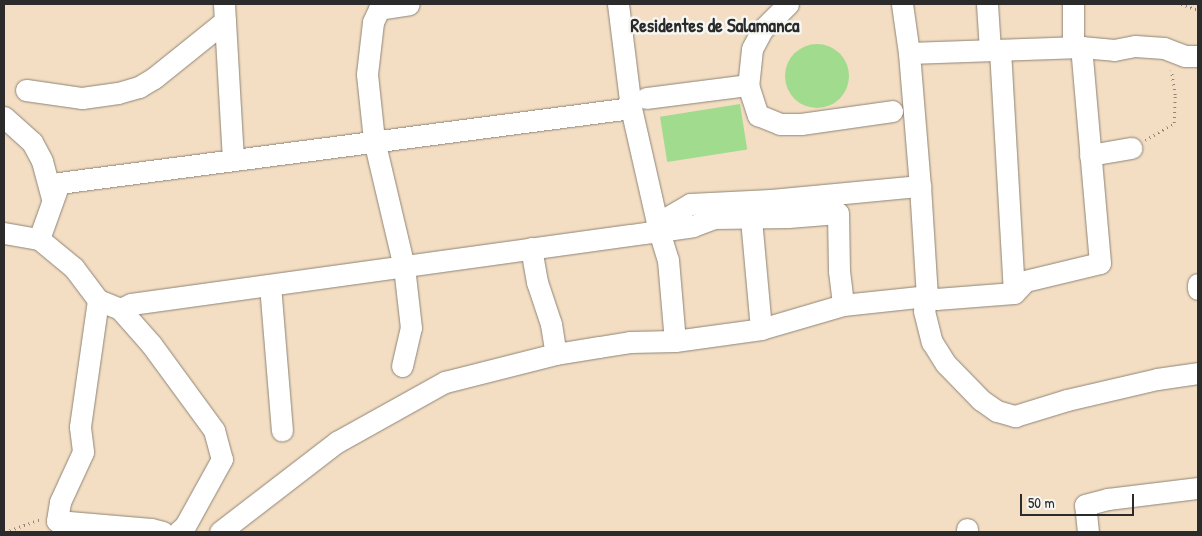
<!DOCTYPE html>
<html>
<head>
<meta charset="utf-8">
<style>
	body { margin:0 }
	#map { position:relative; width:1202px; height:536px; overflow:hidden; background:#f3dec3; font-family:"Patrick Hand",sans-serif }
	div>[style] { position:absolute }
	.green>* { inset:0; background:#a1db8d; transform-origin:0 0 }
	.round { border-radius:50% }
	.path>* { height:2.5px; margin-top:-1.25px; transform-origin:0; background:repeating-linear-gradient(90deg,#8f8477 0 1px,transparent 0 5px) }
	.roads { filter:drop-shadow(0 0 1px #8f8477) drop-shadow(0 0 1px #8f8477) }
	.minor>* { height:21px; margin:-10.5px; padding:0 10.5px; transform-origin:10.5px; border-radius:10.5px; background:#fff }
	span { translate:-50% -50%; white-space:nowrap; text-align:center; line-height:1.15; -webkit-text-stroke:5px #f6f6f2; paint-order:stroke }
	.neighbourhood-label { font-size:19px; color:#2b2b2b; font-weight:700 }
	.frame { position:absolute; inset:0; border:5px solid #2b2b2b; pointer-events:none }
	.scale { position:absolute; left:1020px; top:494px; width:114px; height:22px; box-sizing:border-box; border:2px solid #2b2b2b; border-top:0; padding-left:6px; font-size:15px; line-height:18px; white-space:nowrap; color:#2b2b2b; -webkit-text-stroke:4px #f6f6f2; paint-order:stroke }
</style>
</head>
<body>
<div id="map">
	<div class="green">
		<div class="round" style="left:785px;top:44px;width:64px;height:64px"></div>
		<div style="left:740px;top:104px;width:46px;height:81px;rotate:81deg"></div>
	</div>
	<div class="path">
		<div style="left:1181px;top:4px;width:18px;rotate:19deg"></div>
		<div style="left:1145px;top:140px;width:34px;rotate:-30deg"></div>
		<div style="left:1174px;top:123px;width:28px;rotate:-88deg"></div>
		<div style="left:1175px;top:95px;width:25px;rotate:-99deg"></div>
		<div style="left:5px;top:532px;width:37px;rotate:-20deg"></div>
	</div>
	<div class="roads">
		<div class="minor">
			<div style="left:224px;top:4px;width:155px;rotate:86.7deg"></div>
			<div style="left:618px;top:4px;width:105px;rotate:82.9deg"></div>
			<div style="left:631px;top:108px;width:126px;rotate:77.2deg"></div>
			<div style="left:659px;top:231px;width:30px;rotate:73deg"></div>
			<div style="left:668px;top:260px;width:81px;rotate:85.1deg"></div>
			<div style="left:788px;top:4px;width:37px;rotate:135deg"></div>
			<div style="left:762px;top:30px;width:21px;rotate:118deg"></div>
			<div style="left:752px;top:49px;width:36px;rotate:96deg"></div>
			<div style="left:748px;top:85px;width:32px;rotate:72deg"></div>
			<div style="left:758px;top:115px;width:24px;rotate:22deg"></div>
			<div style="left:780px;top:124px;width:21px"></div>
			<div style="left:801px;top:124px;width:92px;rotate:-8.1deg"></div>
			<div style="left:902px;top:4px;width:49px;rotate:81.9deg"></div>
			<div style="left:909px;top:53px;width:133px;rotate:85.3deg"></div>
			<div style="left:920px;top:186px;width:110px;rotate:86.4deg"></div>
			<div style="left:927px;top:296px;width:15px;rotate:101deg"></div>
			<div style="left:924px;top:311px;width:32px;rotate:76deg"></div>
			<div style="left:932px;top:342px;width:26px;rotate:58deg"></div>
			<div style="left:946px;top:364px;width:50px;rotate:45.8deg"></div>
			<div style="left:981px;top:400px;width:19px;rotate:35deg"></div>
			<div style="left:997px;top:411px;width:19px;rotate:16deg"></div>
			<div style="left:1015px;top:416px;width:54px;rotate:-17.1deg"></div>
			<div style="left:1067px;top:400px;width:92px;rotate:-13.1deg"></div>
			<div style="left:1157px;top:379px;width:41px;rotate:-8.3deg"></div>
			<div style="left:987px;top:4px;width:46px;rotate:86.3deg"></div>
			<div style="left:1073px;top:4px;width:43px;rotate:90deg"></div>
			<div style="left:1000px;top:50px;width:243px;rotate:86.7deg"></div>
			<div style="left:909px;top:53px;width:172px;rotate:-2deg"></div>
			<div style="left:1081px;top:47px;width:33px;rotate:5deg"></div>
			<div style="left:1114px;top:50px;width:21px;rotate:-11deg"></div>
			<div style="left:1135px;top:46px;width:29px;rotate:4deg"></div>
			<div style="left:1164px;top:48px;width:22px;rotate:21deg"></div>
			<div style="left:1185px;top:56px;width:13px"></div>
			<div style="left:26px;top:90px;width:57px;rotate:8.1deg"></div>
			<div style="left:82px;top:98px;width:36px;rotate:-8deg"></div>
			<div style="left:118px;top:93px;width:22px;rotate:-16deg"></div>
			<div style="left:139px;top:87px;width:17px;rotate:-31deg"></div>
			<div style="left:154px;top:78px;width:91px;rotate:-38.8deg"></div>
			<div style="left:646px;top:98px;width:103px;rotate:-7.3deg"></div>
			<div style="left:4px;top:117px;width:38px;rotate:42deg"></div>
			<div style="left:32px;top:142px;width:21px;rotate:62deg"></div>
			<div style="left:42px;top:161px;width:38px;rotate:75deg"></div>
			<div style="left:1090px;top:155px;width:42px;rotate:-9.7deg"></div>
			<div style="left:751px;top:219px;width:110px;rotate:84.8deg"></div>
			<div style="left:659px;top:231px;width:34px;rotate:-8deg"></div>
			<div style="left:693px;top:226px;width:22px;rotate:-21deg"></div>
			<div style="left:714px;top:218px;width:74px;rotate:-0.8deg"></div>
			<div style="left:788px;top:217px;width:50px;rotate:-4.6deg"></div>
			<div style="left:838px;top:213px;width:58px;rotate:89deg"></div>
			<div style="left:839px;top:271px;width:34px;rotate:83deg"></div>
			<div style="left:4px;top:233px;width:36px;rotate:10deg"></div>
			<div style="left:39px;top:239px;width:45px;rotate:39.6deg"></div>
			<div style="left:74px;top:268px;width:40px;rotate:53deg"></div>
			<div style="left:98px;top:300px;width:24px;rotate:22deg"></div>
			<div style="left:120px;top:309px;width:47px;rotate:48.5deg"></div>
			<div style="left:151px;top:344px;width:107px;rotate:53.8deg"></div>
			<div style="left:214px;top:430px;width:30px;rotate:75deg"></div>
			<div style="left:222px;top:459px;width:77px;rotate:118.9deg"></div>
			<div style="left:185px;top:526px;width:9px;rotate:139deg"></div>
			<div style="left:39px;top:239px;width:59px;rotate:-70.3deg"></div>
			<div style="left:59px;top:183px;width:577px;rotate:-7.47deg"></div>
			<div style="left:531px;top:248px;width:35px;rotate:80deg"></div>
			<div style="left:537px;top:282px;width:44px;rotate:71.6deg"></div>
			<div style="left:551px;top:324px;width:30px;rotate:81deg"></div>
			<div style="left:1198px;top:284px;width:5px;rotate:90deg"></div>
			<div style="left:270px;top:285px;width:146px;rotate:85.3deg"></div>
			<div style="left:98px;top:300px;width:128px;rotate:98.1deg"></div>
			<div style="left:80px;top:427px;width:25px;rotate:83deg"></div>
			<div style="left:83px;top:452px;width:55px;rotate:114.7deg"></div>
			<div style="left:60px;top:502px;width:19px;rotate:99deg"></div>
			<div style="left:57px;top:521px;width:94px;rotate:4.9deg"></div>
			<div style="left:151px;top:529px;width:12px;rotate:14deg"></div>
			<div style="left:120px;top:309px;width:12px;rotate:-24deg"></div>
			<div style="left:131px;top:304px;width:533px;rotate:-7.87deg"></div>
			<div style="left:659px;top:231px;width:15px;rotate:-62deg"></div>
			<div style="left:666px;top:218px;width:28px;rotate:-30deg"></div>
			<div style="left:690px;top:204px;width:81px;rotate:-2.8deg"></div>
			<div style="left:771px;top:200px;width:150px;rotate:-5.4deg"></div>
			<div style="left:402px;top:366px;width:39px;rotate:-77deg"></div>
			<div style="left:411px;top:328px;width:61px;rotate:-96.5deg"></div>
			<div style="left:404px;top:267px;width:130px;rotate:-103.3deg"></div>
			<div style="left:374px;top:140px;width:66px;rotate:-96.1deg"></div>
			<div style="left:367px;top:74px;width:52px;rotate:-83.4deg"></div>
			<div style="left:373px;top:22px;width:14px;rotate:-65deg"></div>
			<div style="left:379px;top:9px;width:30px;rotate:-9deg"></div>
			<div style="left:967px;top:529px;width:3px;rotate:90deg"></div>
			<div style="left:220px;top:532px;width:148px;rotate:-37.6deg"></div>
			<div style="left:337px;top:442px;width:124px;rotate:-29.1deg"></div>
			<div style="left:445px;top:382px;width:114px;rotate:-14.2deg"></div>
			<div style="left:556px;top:354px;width:44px;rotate:-9.2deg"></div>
			<div style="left:599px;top:347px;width:31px;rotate:-9deg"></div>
			<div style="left:630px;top:342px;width:45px;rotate:-1.3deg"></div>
			<div style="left:675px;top:341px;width:87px;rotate:-7.9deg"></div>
			<div style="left:761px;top:329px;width:85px;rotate:-16.3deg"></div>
			<div style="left:843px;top:305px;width:84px;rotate:-6.1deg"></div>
			<div style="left:927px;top:296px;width:9px;rotate:18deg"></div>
			<div style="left:936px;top:299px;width:78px;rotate:-4.4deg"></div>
			<div style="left:1014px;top:293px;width:16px;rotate:-47deg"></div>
			<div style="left:1025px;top:281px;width:77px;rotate:-13.5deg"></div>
			<div style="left:1100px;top:263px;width:217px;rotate:-95deg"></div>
			<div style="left:1088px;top:532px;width:27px;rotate:-96deg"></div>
			<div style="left:1085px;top:505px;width:24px;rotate:-15deg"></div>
			<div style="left:1108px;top:499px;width:91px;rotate:-7deg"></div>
		</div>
	</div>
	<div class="neighbourhood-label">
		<span style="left:715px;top:26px">Residentes de Salamanca</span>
	</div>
	<div class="frame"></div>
	<div class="scale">50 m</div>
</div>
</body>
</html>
